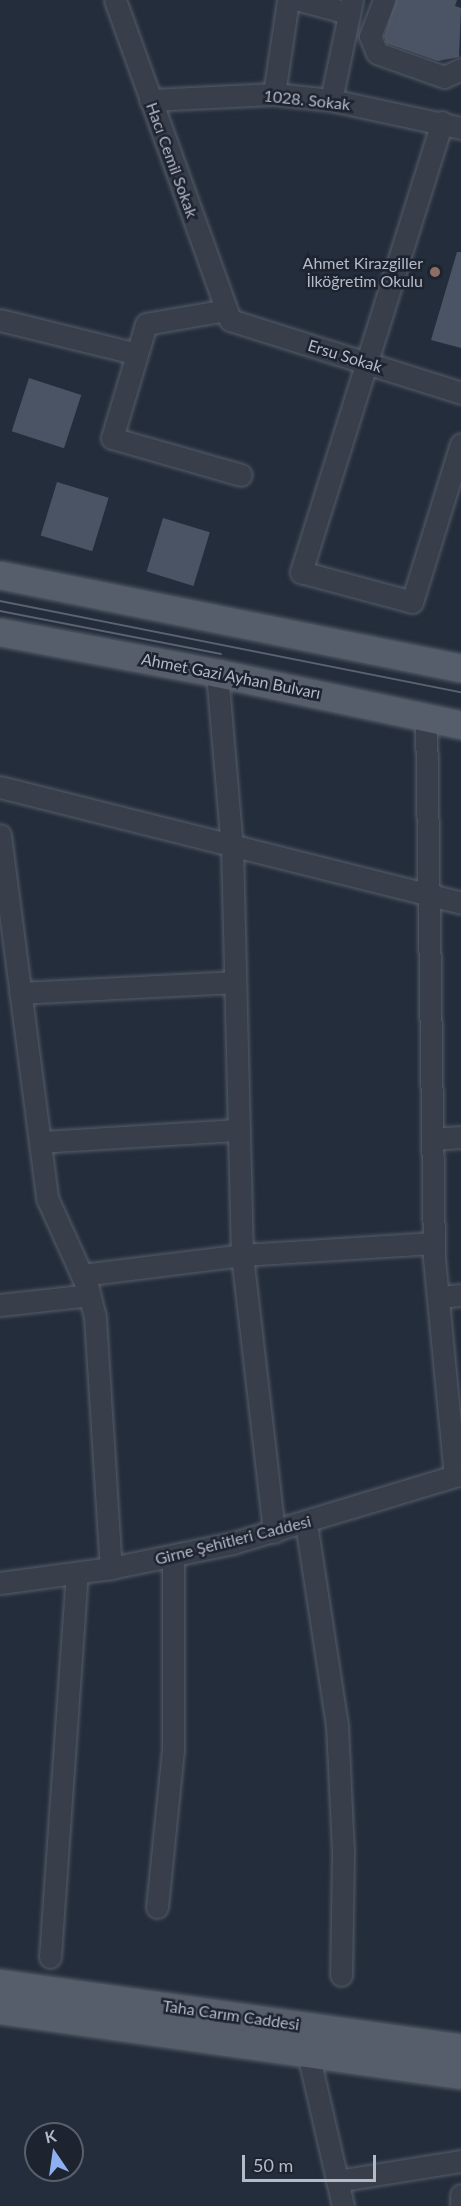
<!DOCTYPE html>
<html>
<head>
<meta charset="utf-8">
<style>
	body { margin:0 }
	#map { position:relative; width:461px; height:2206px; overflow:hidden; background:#242d3b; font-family:Lato,sans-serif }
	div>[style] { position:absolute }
	.building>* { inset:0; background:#4b5465; transform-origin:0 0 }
	.roads { filter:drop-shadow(0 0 2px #565d69) drop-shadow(0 0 2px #565d69) }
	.minor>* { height:21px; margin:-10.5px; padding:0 10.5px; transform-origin:10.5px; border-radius:10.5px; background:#383f4b }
	.major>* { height:27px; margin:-13.5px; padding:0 13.5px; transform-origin:13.5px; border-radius:13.5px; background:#565e6b }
	.tram>* { height:1.5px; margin:-0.75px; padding:0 0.75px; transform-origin:0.75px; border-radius:0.75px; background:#5a6372 }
	.dots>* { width:16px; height:16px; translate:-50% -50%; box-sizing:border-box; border:3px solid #1d2430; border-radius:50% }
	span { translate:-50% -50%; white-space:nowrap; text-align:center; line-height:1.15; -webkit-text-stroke:5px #1d2430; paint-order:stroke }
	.street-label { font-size:16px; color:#b4bac7 }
	.poi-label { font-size:16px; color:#b4bac7 }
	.right { translate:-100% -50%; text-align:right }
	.north { position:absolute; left:24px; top:2122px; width:60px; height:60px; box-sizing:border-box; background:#1d2430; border:2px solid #59606c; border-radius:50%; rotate:347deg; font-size:16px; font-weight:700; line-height:24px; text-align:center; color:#b4bac7 }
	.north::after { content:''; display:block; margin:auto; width:21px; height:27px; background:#8eb0f2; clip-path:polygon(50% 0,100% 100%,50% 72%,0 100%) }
	.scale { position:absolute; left:242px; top:2155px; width:134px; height:27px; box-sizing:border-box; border:3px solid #b4bac7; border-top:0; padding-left:8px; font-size:18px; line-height:21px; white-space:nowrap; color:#b4bac7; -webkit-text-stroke:4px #1d2430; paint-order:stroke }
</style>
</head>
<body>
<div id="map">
	<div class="building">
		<div style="clip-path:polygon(396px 0,457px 0,455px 6px,461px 8px,459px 57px,438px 61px,386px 43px,384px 36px)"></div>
		<div style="clip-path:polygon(457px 252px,461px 252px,461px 348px,431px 340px)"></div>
		<div style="left:29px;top:378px;width:55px;height:56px;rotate:18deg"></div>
		<div style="left:57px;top:482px;width:54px;height:56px;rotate:17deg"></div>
		<div style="left:163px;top:518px;width:49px;height:56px;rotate:17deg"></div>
	</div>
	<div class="roads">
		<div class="minor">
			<div style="left:115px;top:0;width:340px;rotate:70.2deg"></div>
			<div style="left:230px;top:320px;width:242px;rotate:17.5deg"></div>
			<div style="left:300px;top:0;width:50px;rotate:15.2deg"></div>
			<div style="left:384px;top:0;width:39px;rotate:111deg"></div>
			<div style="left:370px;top:36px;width:18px;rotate:68deg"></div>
			<div style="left:377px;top:53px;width:71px;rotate:19.7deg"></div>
			<div style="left:444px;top:77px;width:19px;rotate:-25deg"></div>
			<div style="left:274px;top:94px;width:95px;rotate:-81.5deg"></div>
			<div style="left:150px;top:100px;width:124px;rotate:-2.8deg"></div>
			<div style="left:274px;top:94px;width:57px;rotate:6deg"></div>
			<div style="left:331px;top:100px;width:133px;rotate:12.2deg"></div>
			<div style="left:331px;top:100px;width:102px;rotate:-78.1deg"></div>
			<div style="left:442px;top:122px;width:472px;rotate:107.4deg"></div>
			<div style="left:301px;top:572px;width:115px;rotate:15.1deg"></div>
			<div style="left:412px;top:602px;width:165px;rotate:-72.8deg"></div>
			<div style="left:226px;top:310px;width:81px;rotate:170.1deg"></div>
			<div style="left:146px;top:324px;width:119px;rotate:106.6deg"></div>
			<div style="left:112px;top:438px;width:134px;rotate:16deg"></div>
			<div style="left:0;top:320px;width:141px;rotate:13.9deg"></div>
			<div style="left:217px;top:673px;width:175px;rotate:85.1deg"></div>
			<div style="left:232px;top:847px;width:408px;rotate:88.6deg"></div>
			<div style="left:242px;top:1255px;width:279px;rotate:83.4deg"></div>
			<div style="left:426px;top:716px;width:542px;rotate:89.15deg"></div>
			<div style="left:434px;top:1258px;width:219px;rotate:84.5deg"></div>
			<div style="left:0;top:787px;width:475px;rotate:14.1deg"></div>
			<div style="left:0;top:835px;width:366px;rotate:82.6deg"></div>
			<div style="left:47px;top:1198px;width:100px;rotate:65.7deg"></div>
			<div style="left:88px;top:1289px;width:29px;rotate:76deg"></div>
			<div style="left:95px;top:1317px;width:252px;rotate:86.4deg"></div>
			<div style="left:20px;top:993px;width:215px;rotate:-2.9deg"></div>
			<div style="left:433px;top:1139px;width:28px;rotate:-4deg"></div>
			<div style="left:40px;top:1142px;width:199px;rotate:-3.5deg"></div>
			<div style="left:82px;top:1275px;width:161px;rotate:-7.1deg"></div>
			<div style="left:242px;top:1255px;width:192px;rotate:-3.6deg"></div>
			<div style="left:438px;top:1297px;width:23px;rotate:-5deg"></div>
			<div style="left:0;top:1305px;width:82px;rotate:-6.3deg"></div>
			<div style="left:82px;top:1296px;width:9px;rotate:-49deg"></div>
			<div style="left:306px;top:1523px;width:204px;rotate:81.3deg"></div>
			<div style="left:337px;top:1725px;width:128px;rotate:87.3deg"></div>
			<div style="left:343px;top:1853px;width:122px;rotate:90.9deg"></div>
			<div style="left:0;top:1583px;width:112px;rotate:-7.7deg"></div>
			<div style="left:111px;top:1568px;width:125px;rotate:-11.6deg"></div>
			<div style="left:233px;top:1543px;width:238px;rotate:-16.8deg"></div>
			<div style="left:157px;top:1907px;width:158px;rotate:-84.2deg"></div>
			<div style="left:173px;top:1750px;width:193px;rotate:-90deg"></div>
			<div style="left:50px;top:1957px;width:384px;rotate:-86deg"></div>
			<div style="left:308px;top:2053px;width:157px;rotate:77.1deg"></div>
			<div style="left:337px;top:2181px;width:126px;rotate:-9.2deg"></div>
			<div style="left:461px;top:2195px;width:11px;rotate:90deg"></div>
		</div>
		<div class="major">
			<div style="left:0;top:575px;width:470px;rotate:11.4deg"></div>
			<div style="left:0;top:632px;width:221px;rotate:10.7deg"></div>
			<div style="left:217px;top:673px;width:249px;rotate:12deg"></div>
			<div style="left:0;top:1983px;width:466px;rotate:8deg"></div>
			<div style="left:0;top:2010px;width:466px;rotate:8deg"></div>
		</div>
	</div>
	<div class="tram">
		<div style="left:0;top:601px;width:470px;rotate:11.2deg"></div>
		<div style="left:0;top:611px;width:225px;rotate:11deg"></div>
	</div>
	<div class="dots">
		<div style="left:435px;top:272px;background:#8d6e63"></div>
	</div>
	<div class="street-label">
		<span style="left:307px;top:100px;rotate:6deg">1028. Sokak</span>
		<span style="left:172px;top:160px;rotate:70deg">Hacı Cemil Sokak</span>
		<span style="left:345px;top:356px;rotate:17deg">Ersu Sokak</span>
		<span style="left:231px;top:676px;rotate:11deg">Ahmet Gazi Ayhan Bulvarı</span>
		<span style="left:233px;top:1540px;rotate:-14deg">Girne Şehitleri Caddesi</span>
		<span style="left:231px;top:2015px;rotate:8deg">Taha Carım Caddesi</span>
	</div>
	<div class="poi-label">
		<span class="right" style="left:423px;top:272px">Ahmet Kirazgiller<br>İlköğretim Okulu</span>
	</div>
	<div class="north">K</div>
	<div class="scale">50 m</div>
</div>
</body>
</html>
